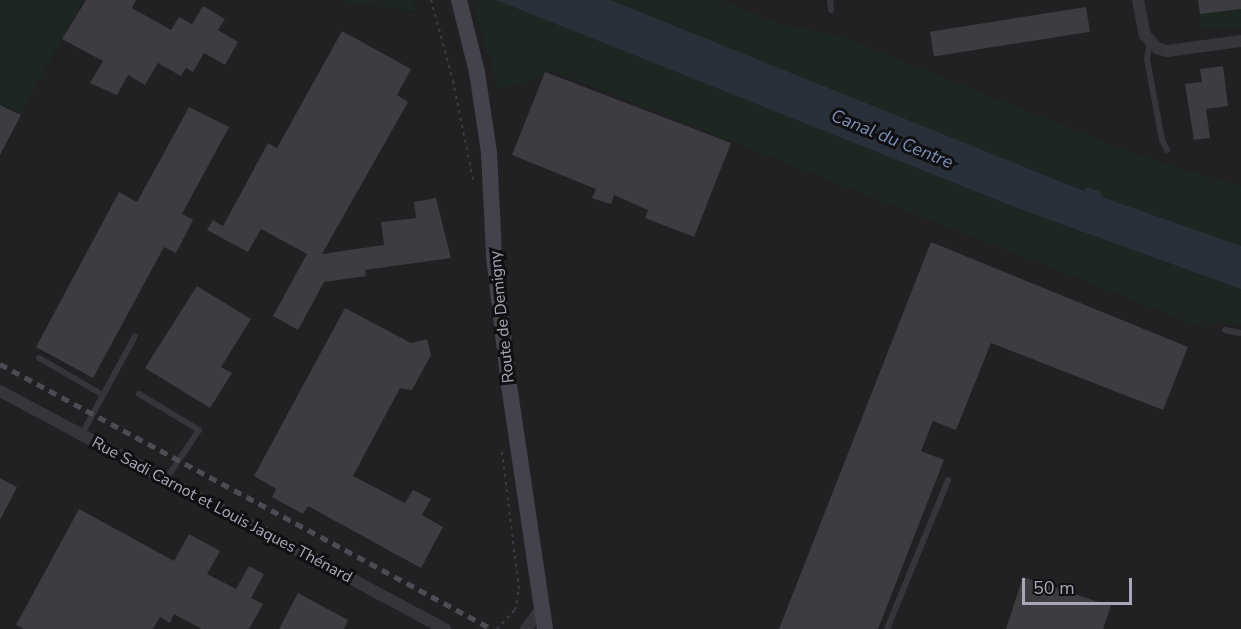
<!DOCTYPE html>
<html>
<head>
<meta charset="utf-8">
<style>
	body { margin:0 }
	#map { position:relative; width:1241px; height:629px; overflow:hidden; background:#151416; font-family:"Nunito Sans",sans-serif }
	div>[style] { position:absolute }
	.built>* { inset:0; background:#212023 }
	.green>* { inset:0; background:#1e2621; transform-origin:0 0 }
	.water>* { inset:0; background:#2a303a }
	.building>* { inset:0; background:#3c3c41; transform-origin:0 0 }
	.path>* { height:2px; margin-top:-1px; transform-origin:0; background:repeating-linear-gradient(90deg,#3b3c42 0 3px,transparent 0 7.5px) }
	.service>* { height:6px; margin:-3px; padding:0 3px; transform-origin:3px; border-radius:3px; background:#35353b }
	.minor>* { height:12px; margin:-6px; padding:0 6px; transform-origin:6px; border-radius:6px; background:#35353b }
	.secondary>* { height:16px; margin:-8px; padding:0 8px; transform-origin:8px; border-radius:8px; background:#43444b }
	.rail>* { height:4.5px; margin-top:-2.25px; transform-origin:0; background:repeating-linear-gradient(90deg,#4c4d54 0 8px,transparent 0 14px) }
	span { translate:-50% -50%; white-space:nowrap; text-align:center; line-height:1.15; -webkit-text-stroke:6px #100f11; paint-order:stroke }
	.street-label { font-size:16px; color:#a6a8b7 }
	.water-label { font-size:18px; color:#7b8eb3; font-style:italic }
	.scale { position:absolute; left:1022px; top:578px; width:110px; height:27px; box-sizing:border-box; border:3px solid #a6a8b7; border-top:0; padding-left:8px; font-size:18px; line-height:21px; white-space:nowrap; color:#a6a8b7; -webkit-text-stroke:4px #100f11; paint-order:stroke }
</style>
</head>
<body>
<div id="map">
	<div class="built">
		<div style="clip-path:polygon(84px 0,343px 0,416px 12px,414px 0,1241px 0,1241px 629px,0 629px,0 104px,21px 115px)"></div>
	</div>
	<div class="green">
		<div style="clip-path:polygon(0 0,84px 0,21px 115px,0 104px)"></div>
		<div style="clip-path:polygon(343px 0,414px 0,417px 12px,347px 2px)"></div>
		<div style="clip-path:polygon(472px 0,496px 0,1017px 208px,1241px 289px,1241px 324px,1214px 321px,1203px 328px,555px 72px,545px 72px,543px 78px,498px 89px)"></div>
		<div style="clip-path:polygon(610px 0,721px 0,780px 24px,841px 36px,1138px 155px,1241px 186px,1241px 246px,1102px 197px,1101px 192px,1087px 187px,1085px 191px,1032px 170px)"></div>
		<div style="left:1241px;top:9px;width:19px;height:41px;rotate:90deg"></div>
	</div>
	<div class="water">
		<div style="clip-path:polygon(496px 0,610px 0,1032px 170px,1084px 191px,1087px 187px,1101px 192px,1102px 197px,1241px 246px,1241px 289px,1017px 208px)"></div>
	</div>
	<div class="building">
		<div style="clip-path:polygon(86px 0,136px 0,132px 8px,171px 30px,179px 17px,192px 24px,203px 6px,225px 19px,218px 30px,238px 42px,225px 65px,204px 53px,193px 72px,186px 68px,181px 76px,158px 63px,145px 85px,128px 75px,117px 95px,90px 83px,103px 61px,62px 39px)"></div>
		<div style="clip-path:polygon(1198px 0,1241px 0,1241px 9px,1200px 14px)"></div>
		<div style="left:1086px;top:7px;width:25px;height:158px;rotate:81deg"></div>
		<div style="clip-path:polygon(342px 31px,411px 69px,397px 95px,408px 102px,322px 254px,384px 245px,381px 222px,416px 218px,414px 202px,436px 198px,451px 258px,365px 270px,366px 276px,324px 282px,298px 330px,273px 316px,307px 254px,261px 229px,248px 252px,207px 230px,213px 220px,223px 226px,268px 143px,277px 148px)"></div>
		<div style="clip-path:polygon(1223px 66px,1228px 106px,1206px 109px,1210px 138px,1194px 140px,1185px 84px,1202px 82px,1200px 69px)"></div>
		<div style="clip-path:polygon(545px 72px,731px 143px,694px 237px,645px 218px,648px 210px,614px 195px,611px 204px,592px 198px,596px 189px,512px 155px)"></div>
		<div style="clip-path:polygon(0 105px,21px 115px,0 155px)"></div>
		<div style="clip-path:polygon(189px 107px,229px 127px,182px 214px,193px 220px,176px 253px,164px 247px,93px 378px,36px 347px,119px 192px,137px 202px)"></div>
		<div style="clip-path:polygon(931px 242px,1188px 347px,1163px 410px,991px 343px,956px 430px,933px 421px,921px 451px,944px 460px,878px 629px,779px 629px)"></div>
		<div style="clip-path:polygon(197px 286px,251px 319px,221px 367px,232px 373px,210px 408px,145px 368px)"></div>
		<div style="clip-path:polygon(345px 308px,411px 343px,427px 339px,431px 355px,412px 390px,400px 388px,353px 476px,405px 503px,413px 490px,431px 499px,422px 515px,443px 527px,421px 568px,308px 506px,303px 514px,272px 497px,276px 489px,254px 476px)"></div>
		<div style="clip-path:polygon(0 478px,17px 487px,0 520px)"></div>
		<div style="clip-path:polygon(79px 509px,174px 561px,189px 534px,220px 551px,207px 574px,236px 589px,249px 566px,264px 574px,251px 598px,263px 604px,249px 629px,202px 629px,174px 614px,170px 623px,160px 617px,153px 629px,24px 629px,16px 625px)"></div>
		<div style="clip-path:polygon(1023px 577px,1111px 606px,1103px 629px,1006px 629px)"></div>
		<div style="clip-path:polygon(298px 593px,348px 620px,344px 629px,279px 629px)"></div>
	</div>
	<div class="path">
		<div style="left:431px;top:0;width:84px;rotate:74.8deg"></div>
		<div style="left:453px;top:81px;width:105px;rotate:78.5deg"></div>
		<div style="left:497px;top:629px;width:26px;rotate:-47deg"></div>
		<div style="left:515px;top:610px;width:21px;rotate:-79deg"></div>
		<div style="left:519px;top:589px;width:138px;rotate:-97.1deg"></div>
	</div>
	<div class="service">
		<div style="left:830px;top:0;width:10px;rotate:84deg"></div>
		<div style="left:1150px;top:42px;width:17px;rotate:100deg"></div>
		<div style="left:1147px;top:59px;width:82px;rotate:79.5deg"></div>
		<div style="left:1162px;top:140px;width:11px;rotate:63deg"></div>
		<div style="left:1225px;top:330px;width:16px;rotate:11deg"></div>
		<div style="left:39px;top:358px;width:74px;rotate:30deg"></div>
		<div style="left:139px;top:394px;width:70px;rotate:31deg"></div>
		<div style="left:199px;top:430px;width:59px;rotate:124deg"></div>
		<div style="left:82px;top:434px;width:111px;rotate:-61.6deg"></div>
		<div style="left:887px;top:629px;width:161px;rotate:-67.7deg"></div>
	</div>
	<div class="minor">
		<div style="left:1138px;top:0;width:36px;rotate:79deg"></div>
		<div style="left:1145px;top:35px;width:18px;rotate:47deg"></div>
		<div style="left:1157px;top:48px;width:10px;rotate:17deg"></div>
		<div style="left:1167px;top:51px;width:75px;rotate:-7.7deg"></div>
		<div style="left:0;top:391px;width:505px;rotate:28.14deg"></div>
		<div style="left:526px;top:629px;width:26px;rotate:-53deg"></div>
	</div>
	<div class="secondary">
		<div style="left:459px;top:0;width:74px;rotate:76deg"></div>
		<div style="left:477px;top:72px;width:81px;rotate:81.5deg"></div>
		<div style="left:489px;top:152px;width:104px;rotate:87.2deg"></div>
		<div style="left:494px;top:256px;width:130px;rotate:83.4deg"></div>
		<div style="left:509px;top:385px;width:247px;rotate:81.6deg"></div>
	</div>
	<div class="rail">
		<div style="left:0;top:364px;width:559px;rotate:28.31deg"></div>
	</div>
	<div class="street-label">
		<span style="left:502px;top:317px;rotate:-96deg">Route de Demigny</span>
		<span style="left:222px;top:510px;rotate:28deg">Rue Sadi Carnot et Louis Jaques Thénard</span>
	</div>
	<div class="water-label">
		<span style="left:892px;top:139px;rotate:22deg">Canal du Centre</span>
	</div>
	<div class="scale">50 m</div>
</div>
</body>
</html>
